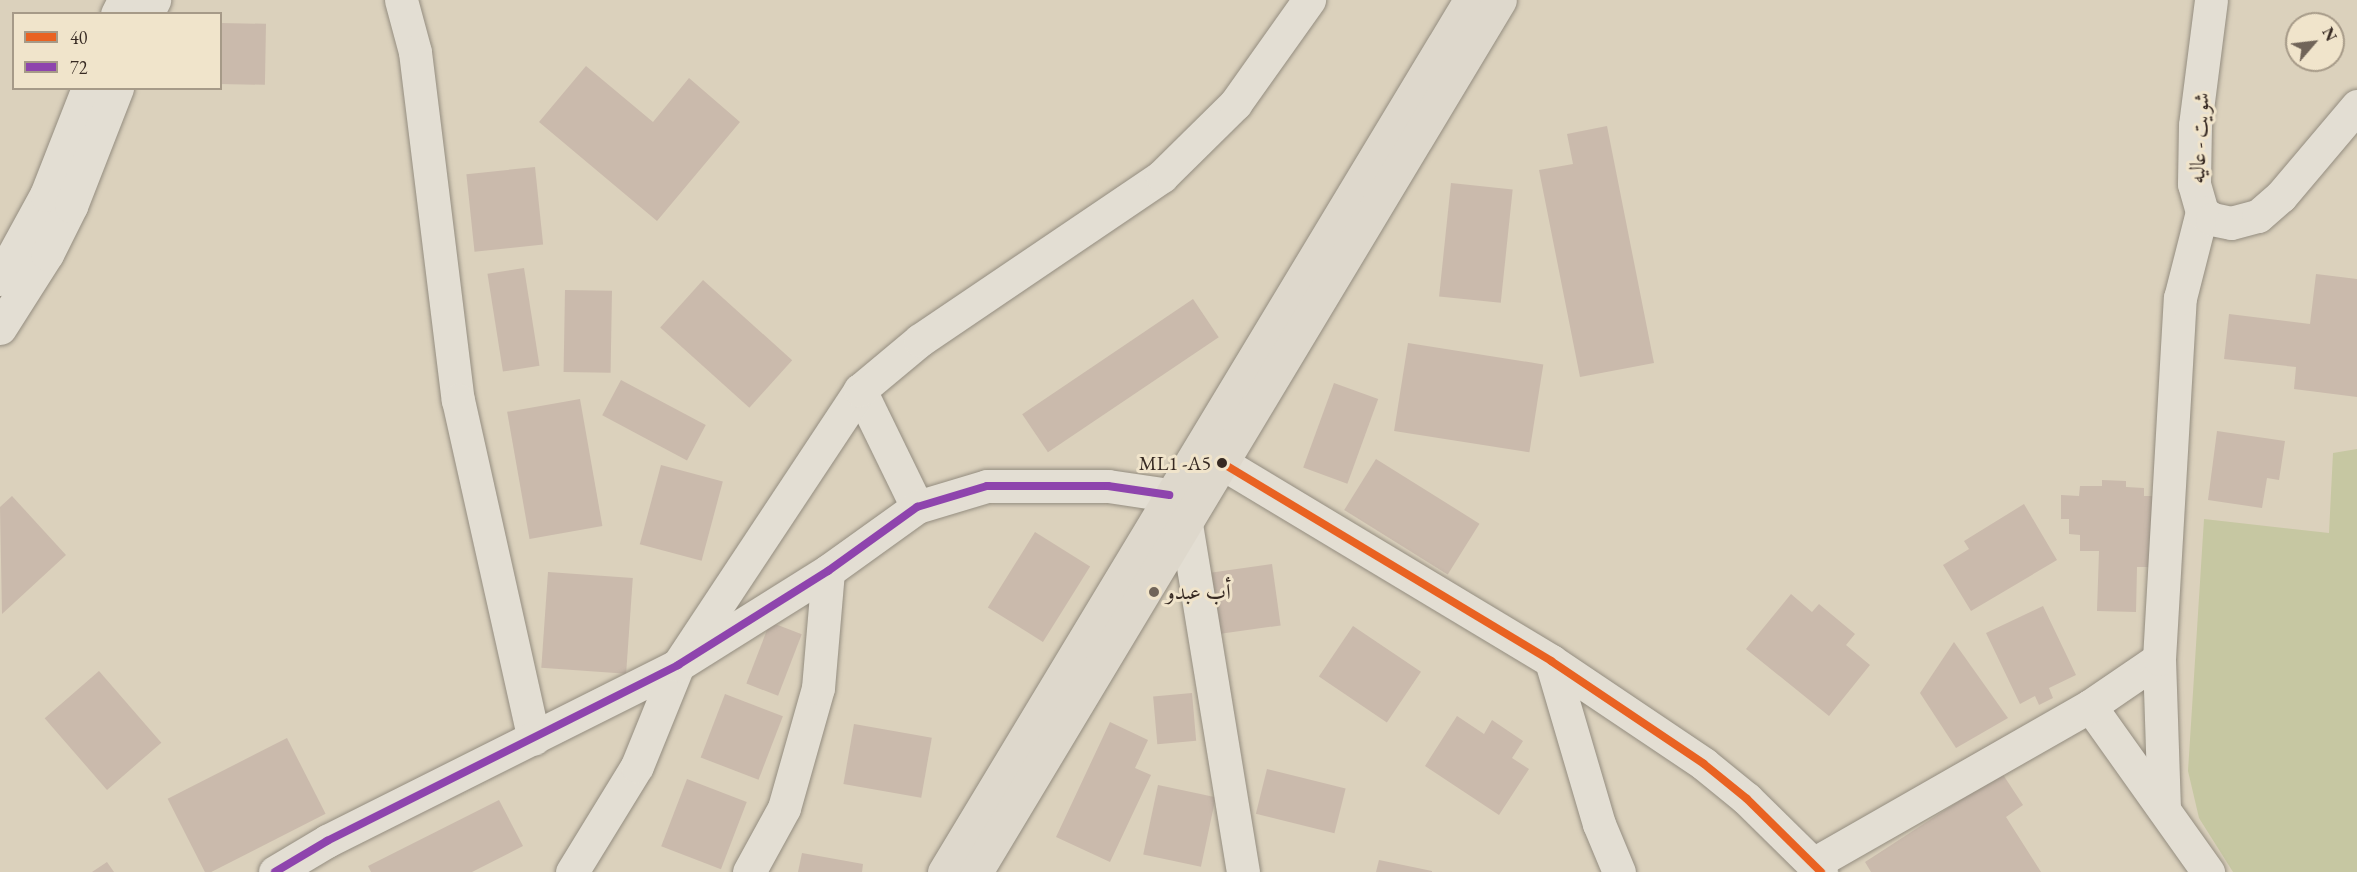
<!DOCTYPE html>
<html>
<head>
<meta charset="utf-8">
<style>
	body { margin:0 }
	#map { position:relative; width:2357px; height:872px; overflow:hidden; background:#dbd1bc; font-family:"EB Garamond",Amiri,serif }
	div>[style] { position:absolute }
	.green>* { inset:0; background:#c6c7a2 }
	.building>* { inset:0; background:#cabaac; transform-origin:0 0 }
	.roads { filter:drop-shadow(0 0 2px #948d80) drop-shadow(0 0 2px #948d80) }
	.minor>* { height:33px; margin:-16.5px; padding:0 16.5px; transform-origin:16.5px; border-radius:16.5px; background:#e3ded3 }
	.tertiary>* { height:33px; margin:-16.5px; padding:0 16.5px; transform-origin:16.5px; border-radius:16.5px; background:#e3ded3 }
	.motorway>* { height:33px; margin:-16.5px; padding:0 16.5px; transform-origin:16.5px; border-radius:16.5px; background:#ded8cc }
	.bus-1>* { height:8px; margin:-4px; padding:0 4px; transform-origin:4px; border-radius:4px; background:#e96222 }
	.bus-2>* { height:8px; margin:-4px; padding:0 4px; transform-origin:4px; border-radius:4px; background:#8e44ad }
	.dots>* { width:16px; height:16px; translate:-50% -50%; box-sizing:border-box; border:3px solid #f0e4cb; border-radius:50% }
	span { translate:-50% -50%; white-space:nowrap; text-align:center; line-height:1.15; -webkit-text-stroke:6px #f0e4cb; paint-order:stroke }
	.bus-label { font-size:20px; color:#372a23 }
	.right { translate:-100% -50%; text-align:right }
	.street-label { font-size:22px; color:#372a23 }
	.poi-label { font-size:22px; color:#372a23 }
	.left { translate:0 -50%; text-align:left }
	.legend { position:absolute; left:12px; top:12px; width:210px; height:78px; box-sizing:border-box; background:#f0e4cb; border:2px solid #a69a88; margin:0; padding:8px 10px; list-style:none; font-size:18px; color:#372a23 }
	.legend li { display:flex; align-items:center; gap:12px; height:30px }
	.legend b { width:30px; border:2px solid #a69a88 }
	.north { position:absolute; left:2285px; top:12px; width:60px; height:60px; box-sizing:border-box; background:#f0e4cb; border:2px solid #a69a88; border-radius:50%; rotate:62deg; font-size:16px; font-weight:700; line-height:24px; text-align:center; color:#372a23 }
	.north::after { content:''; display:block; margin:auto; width:21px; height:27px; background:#706459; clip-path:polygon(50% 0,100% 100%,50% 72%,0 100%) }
</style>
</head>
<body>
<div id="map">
	<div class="green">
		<div style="clip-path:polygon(2357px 449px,2357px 872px,2233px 872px,2199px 818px,2188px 771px,2204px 519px,2329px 533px,2333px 453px)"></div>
	</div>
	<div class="building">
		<div style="left:220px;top:23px;width:46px;height:61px;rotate:1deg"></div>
		<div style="clip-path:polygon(586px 66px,653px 122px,689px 78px,740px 122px,657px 221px,539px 122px)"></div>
		<div style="clip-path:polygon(1607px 126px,1654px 363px,1580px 377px,1539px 170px,1573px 164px,1567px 134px)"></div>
		<div style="left:535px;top:167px;width:78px;height:69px;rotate:84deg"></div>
		<div style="left:1451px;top:183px;width:62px;height:114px;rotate:6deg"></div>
		<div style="left:524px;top:268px;width:99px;height:37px;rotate:81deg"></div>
		<div style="clip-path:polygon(2316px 274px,2357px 279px,2357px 397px,2294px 389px,2296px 367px,2224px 359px,2229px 314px,2310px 324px)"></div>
		<div style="left:703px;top:280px;width:120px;height:64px;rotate:42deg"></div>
		<div style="left:565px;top:290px;width:47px;height:82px;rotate:1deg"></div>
		<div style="left:1193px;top:299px;width:46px;height:206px;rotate:56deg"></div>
		<div style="left:1408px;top:343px;width:137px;height:89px;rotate:9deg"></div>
		<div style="left:621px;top:380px;width:96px;height:40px;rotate:28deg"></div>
		<div style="left:1334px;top:383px;width:47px;height:90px;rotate:20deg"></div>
		<div style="left:580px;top:399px;width:129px;height:74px;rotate:80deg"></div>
		<div style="clip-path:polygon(2217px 431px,2285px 441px,2279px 480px,2267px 478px,2262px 508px,2208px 500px)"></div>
		<div style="left:1376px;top:459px;width:122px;height:60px;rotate:32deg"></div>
		<div style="left:661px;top:465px;width:64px;height:82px;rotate:15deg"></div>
		<div style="clip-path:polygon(2102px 480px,2126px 481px,2126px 487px,2144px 488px,2144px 496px,2152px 496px,2150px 567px,2137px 567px,2136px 612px,2097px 611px,2099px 551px,2080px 551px,2080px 535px,2069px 534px,2069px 519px,2061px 519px,2061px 495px,2079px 496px,2080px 486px,2102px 486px)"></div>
		<div style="clip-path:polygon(12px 496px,66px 555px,2px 614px,0 507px)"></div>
		<div style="clip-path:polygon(2024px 504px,2057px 560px,1971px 611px,1943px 565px,1969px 549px,1964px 541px)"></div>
		<div style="left:1035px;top:532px;width:65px;height:89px;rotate:32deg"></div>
		<div style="left:1272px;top:564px;width:62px;height:64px;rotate:82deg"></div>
		<div style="left:548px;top:572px;width:85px;height:96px;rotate:4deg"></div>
		<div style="clip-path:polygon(1791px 594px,1812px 612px,1819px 604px,1855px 634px,1846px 645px,1870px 665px,1829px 716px,1746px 649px)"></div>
		<div style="clip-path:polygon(2043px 606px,2076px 675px,2049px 688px,2053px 698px,2039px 705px,2035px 696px,2020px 704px,1986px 633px)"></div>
		<div style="left:770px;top:622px;width:34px;height:66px;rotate:21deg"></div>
		<div style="left:1353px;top:626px;width:82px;height:61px;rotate:34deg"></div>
		<div style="clip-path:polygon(1954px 642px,2008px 718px,1956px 748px,1920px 693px)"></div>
		<div style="left:99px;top:671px;width:95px;height:72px;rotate:49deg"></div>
		<div style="left:1192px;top:693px;width:48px;height:39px;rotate:85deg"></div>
		<div style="left:725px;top:694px;width:62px;height:68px;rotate:21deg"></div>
		<div style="clip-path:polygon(1457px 716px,1484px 734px,1492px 720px,1523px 741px,1512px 758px,1529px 769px,1499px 815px,1425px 766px)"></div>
		<div style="clip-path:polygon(1110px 722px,1148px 740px,1135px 768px,1151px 775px,1110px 862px,1056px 837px)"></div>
		<div style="left:854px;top:724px;width:79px;height:61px;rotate:10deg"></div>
		<div style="left:287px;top:738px;width:85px;height:134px;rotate:63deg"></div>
		<div style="left:1267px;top:769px;width:81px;height:46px;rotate:14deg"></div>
		<div style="clip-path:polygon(2002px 773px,2023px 805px,2006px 817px,2041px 872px,1871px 872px,1865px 862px)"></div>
		<div style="left:687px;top:779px;width:64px;height:72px;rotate:21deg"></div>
		<div style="left:1158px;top:785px;width:59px;height:71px;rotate:12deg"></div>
		<div style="clip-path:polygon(499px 800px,523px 846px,472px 872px,371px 872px,368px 866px)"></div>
		<div style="clip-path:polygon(802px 853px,863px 864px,862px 872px,798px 872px)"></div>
		<div style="clip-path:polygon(1379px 860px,1432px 871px,1432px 872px,1376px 872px)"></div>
		<div style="clip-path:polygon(107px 862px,114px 872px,92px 872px)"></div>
	</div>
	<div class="roads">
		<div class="minor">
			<div style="left:401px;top:0;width:54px;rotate:74.9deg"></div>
			<div style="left:415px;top:52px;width:351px;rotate:83deg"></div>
			<div style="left:458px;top:400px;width:347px;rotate:77.4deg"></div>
			<div style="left:117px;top:14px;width:16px;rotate:-63deg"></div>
			<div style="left:147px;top:14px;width:16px;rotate:-63deg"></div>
			<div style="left:0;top:279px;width:96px;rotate:-61.3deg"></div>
			<div style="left:46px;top:195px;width:115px;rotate:-68.6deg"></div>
			<div style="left:0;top:328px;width:88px;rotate:-57.6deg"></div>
			<div style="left:47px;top:254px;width:54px;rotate:-63.4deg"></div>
			<div style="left:71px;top:206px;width:127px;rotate:-68.7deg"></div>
			<div style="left:860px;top:390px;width:130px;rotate:64deg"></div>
			<div style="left:1222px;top:463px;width:384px;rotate:31deg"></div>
			<div style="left:1551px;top:661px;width:184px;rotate:33.9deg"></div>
			<div style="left:1704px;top:764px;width:55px;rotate:39.1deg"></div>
			<div style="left:1747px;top:799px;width:104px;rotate:44.6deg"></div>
			<div style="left:1186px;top:524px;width:353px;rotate:80.7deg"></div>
			<div style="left:2159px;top:659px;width:149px;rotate:88.1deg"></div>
			<div style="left:1551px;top:661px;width:170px;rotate:73.6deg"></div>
			<div style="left:1599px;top:824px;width:52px;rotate:67.4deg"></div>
			<div style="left:2090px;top:706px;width:204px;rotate:54.6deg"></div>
			<div style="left:1813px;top:864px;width:319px;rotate:-29.7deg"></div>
			<div style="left:2090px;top:706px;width:83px;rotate:-34.3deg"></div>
			<div style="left:2159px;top:659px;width:362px;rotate:-86.7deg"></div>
			<div style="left:2180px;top:298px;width:89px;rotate:-75.7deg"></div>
			<div style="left:275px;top:872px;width:61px;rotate:-30.8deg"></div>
			<div style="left:327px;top:841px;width:393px;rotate:-26.6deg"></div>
			<div style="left:678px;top:665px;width:177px;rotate:-32.1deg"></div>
			<div style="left:828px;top:571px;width:110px;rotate:-35.7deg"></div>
			<div style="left:917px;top:507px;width:73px;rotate:-16.7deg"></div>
			<div style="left:987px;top:486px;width:121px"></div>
			<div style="left:1108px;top:486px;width:62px;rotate:8.4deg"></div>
			<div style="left:572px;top:872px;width:124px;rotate:-58.5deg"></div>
			<div style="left:637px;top:766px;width:109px;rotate:-67.9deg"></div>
			<div style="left:678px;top:665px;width:330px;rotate:-56.5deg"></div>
			<div style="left:860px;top:390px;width:78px;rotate:-39.8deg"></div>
			<div style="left:920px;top:340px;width:292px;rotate:-34.1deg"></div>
			<div style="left:1162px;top:176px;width:103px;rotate:-44.6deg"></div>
			<div style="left:1235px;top:104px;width:128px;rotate:-54.6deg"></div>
			<div style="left:749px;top:872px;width:73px;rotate:-61.3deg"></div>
			<div style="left:784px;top:808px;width:125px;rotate:-74.2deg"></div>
			<div style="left:818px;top:688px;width:117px;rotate:-85.1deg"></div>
		</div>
		<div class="tertiary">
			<div style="left:2211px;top:0;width:126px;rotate:97.3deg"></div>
			<div style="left:2195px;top:125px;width:59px;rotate:91deg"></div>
			<div style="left:2194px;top:184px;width:29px;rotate:74deg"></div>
			<div style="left:2202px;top:212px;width:12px;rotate:35deg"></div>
			<div style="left:2212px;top:219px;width:19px;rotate:12deg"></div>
			<div style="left:2231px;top:223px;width:28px;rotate:-15deg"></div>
			<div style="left:2258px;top:216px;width:30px;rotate:-41deg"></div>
			<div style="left:2281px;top:196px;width:118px;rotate:-49.8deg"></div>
		</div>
		<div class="motorway">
			<div style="left:944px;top:872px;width:1018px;rotate:-58.9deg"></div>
			<div style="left:976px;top:872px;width:1017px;rotate:-59deg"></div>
		</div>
	</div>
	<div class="bus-1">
		<div style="left:1222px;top:463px;width:384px;rotate:31deg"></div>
		<div style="left:1551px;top:661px;width:184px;rotate:33.9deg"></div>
		<div style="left:1704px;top:764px;width:55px;rotate:39.1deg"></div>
		<div style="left:1747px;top:799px;width:104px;rotate:44.6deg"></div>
	</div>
	<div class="bus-2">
		<div style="left:275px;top:872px;width:61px;rotate:-30.8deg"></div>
		<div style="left:327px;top:841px;width:393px;rotate:-26.6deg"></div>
		<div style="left:678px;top:665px;width:177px;rotate:-32.1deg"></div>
		<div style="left:828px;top:571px;width:110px;rotate:-35.7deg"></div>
		<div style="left:917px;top:507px;width:73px;rotate:-16.7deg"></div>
		<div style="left:987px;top:486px;width:121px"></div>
		<div style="left:1108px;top:486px;width:62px;rotate:8.4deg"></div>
	</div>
	<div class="dots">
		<div style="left:1222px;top:463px;background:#372a23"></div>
		<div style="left:1154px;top:592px;background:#706459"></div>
	</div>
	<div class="bus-label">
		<span class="right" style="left:1211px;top:463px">ML1 -A5</span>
	</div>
	<div class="street-label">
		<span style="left:2199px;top:138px;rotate:-87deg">شويت - عاليه</span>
	</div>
	<div class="poi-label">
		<span class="left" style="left:1166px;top:592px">أب عبدو</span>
	</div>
	<ul class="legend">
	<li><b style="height:8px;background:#e96222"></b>40</li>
	<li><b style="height:8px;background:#8e44ad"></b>72</li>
	</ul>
	<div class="north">N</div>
</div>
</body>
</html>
